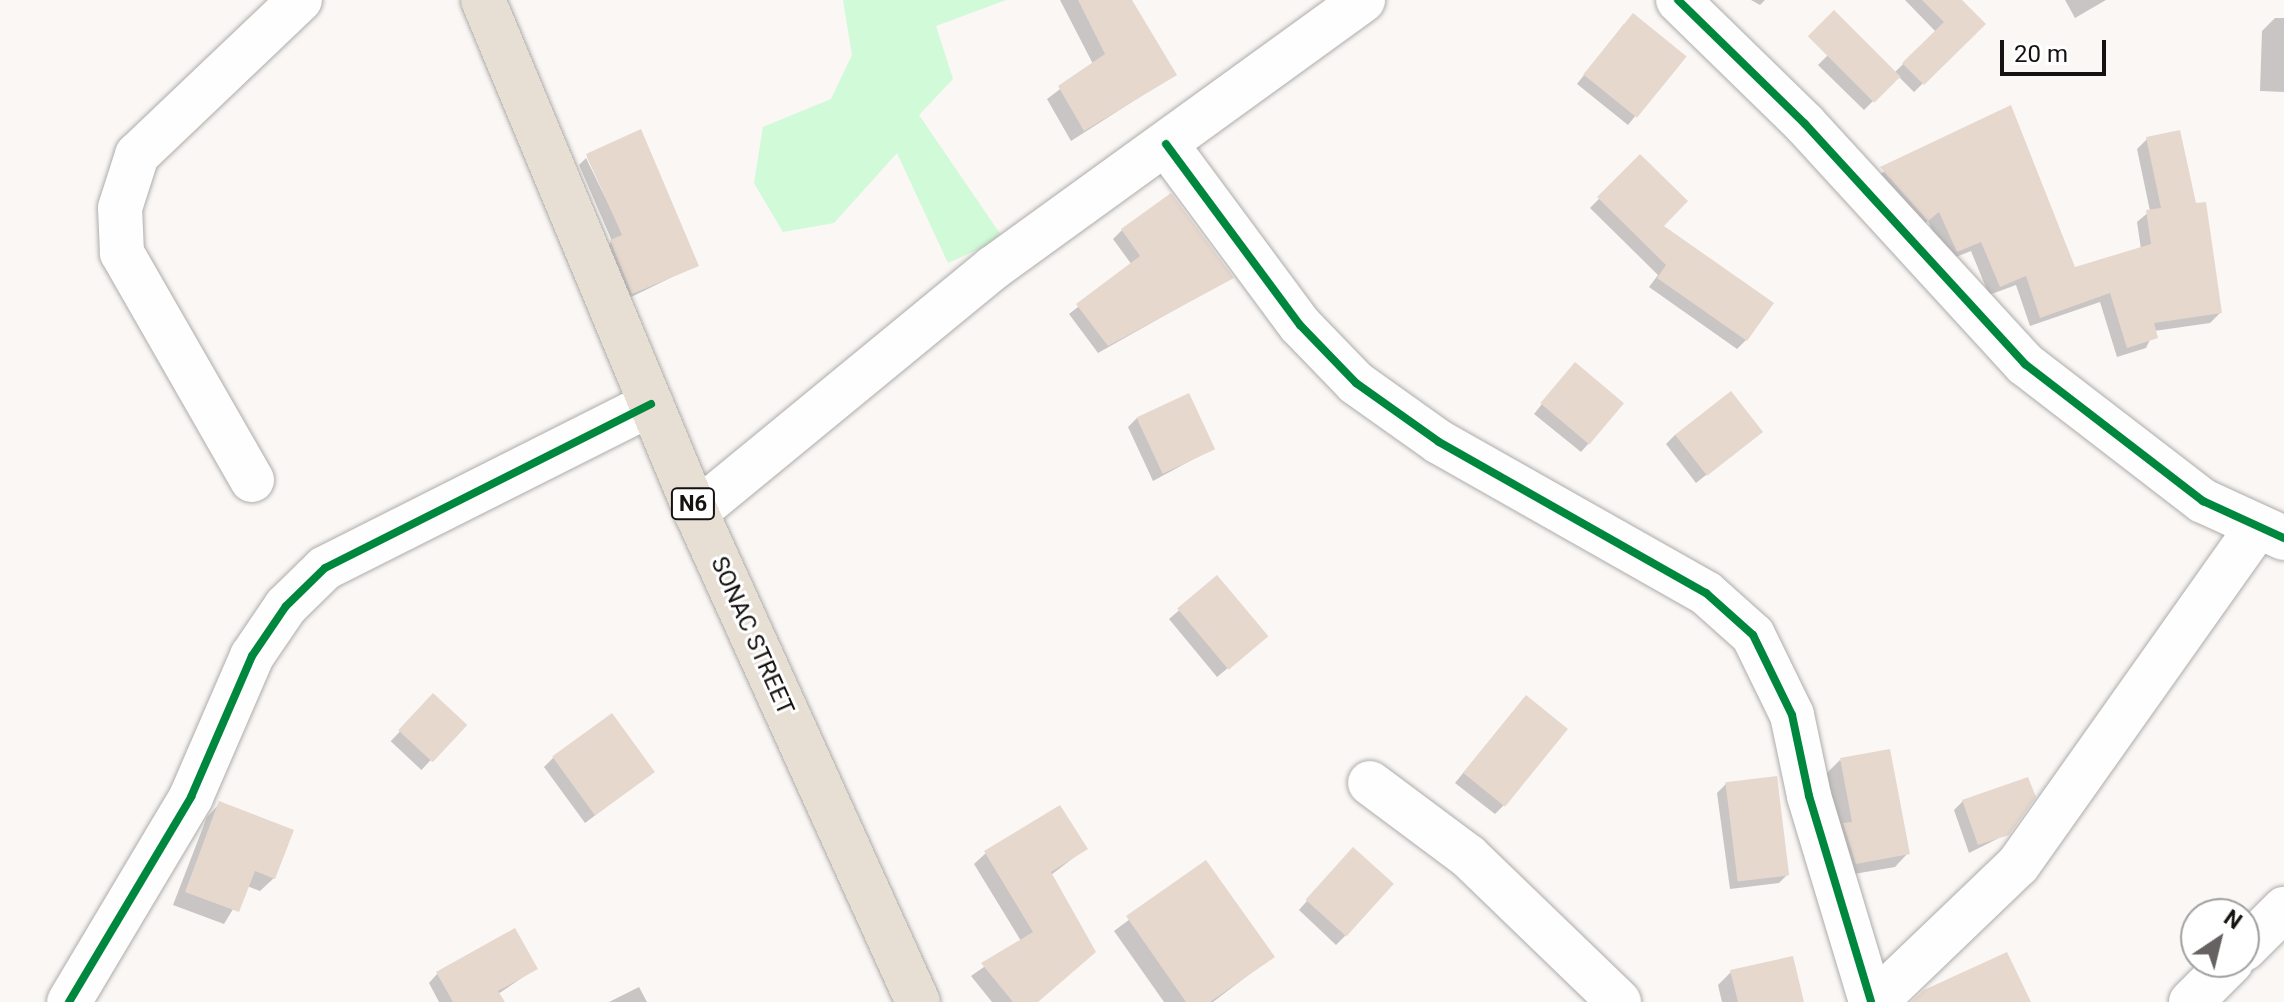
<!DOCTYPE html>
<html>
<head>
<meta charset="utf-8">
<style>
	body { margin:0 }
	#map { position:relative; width:2284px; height:1002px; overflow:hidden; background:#faf7f5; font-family:Roboto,sans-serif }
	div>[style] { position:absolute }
	.green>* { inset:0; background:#d0fad8 }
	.shadow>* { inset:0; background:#0003; transform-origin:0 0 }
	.building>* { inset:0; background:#e7d8ce; transform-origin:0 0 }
	.roads { filter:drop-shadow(0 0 2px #aeacaa) drop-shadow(0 0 2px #aeacaa) }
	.minor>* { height:44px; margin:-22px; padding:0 22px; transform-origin:22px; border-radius:22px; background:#fefefe }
	.highway>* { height:44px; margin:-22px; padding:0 22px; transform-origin:22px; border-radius:22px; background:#e8dfd4 }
	.cycleway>* { height:8px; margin:-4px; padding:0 4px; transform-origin:4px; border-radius:4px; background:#00873e }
	span { translate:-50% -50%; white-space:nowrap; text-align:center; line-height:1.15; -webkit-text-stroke:6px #fff; paint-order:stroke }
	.shield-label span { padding:2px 6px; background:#fff; border:2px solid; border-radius:6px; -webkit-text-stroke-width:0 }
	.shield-label { font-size:22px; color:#151211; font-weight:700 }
	.street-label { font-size:24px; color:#151211 }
	.north { position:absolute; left:2180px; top:898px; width:80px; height:80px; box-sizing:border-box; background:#fff; border:2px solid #a1a0a0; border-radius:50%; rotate:35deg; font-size:22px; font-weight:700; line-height:32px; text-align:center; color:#151211 }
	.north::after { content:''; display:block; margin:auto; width:28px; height:36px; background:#656261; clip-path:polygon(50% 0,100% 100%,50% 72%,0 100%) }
	.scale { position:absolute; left:2000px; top:40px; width:106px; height:36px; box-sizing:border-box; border:4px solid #151211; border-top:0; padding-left:10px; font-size:24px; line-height:28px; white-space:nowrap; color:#151211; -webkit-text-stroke:6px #fff; paint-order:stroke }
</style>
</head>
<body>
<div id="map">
	<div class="green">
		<div style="clip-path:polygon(843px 0,1006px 0,936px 26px,953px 79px,919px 115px,1003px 238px,948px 263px,897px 153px,834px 223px,783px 232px,754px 183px,763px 127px,831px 99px,852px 55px)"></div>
	</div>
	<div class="shadow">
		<div style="clip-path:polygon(1060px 0,1130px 0,1174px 75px,1071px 141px,1047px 99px,1093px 64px)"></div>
		<div style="clip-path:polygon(1751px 0,1765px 0,1760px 5px)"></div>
		<div style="clip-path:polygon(1905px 0,1959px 0,1983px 24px,1914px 92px,1898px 76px,1864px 110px,1818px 65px,1852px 31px,1894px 73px,1936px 32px)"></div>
		<div style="clip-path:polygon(2065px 0,2106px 0,2075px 18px)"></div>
		<div style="clip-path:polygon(2275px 18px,2284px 18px,2284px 92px,2260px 91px,2262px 31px)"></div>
		<div style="clip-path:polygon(1624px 24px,1684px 56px,1628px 125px,1577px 84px)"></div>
		<div style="clip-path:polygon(2010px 108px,2074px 270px,2141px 249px,2137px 222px,2150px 211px,2137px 149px,2147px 139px,2194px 205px,2220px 313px,2210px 323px,2154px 331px,2146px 348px,2117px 357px,2100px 302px,2030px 326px,2016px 285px,1989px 295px,1971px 251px,1946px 261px,1928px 221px,1917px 229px,1872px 178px)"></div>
		<div style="clip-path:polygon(640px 131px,697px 265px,623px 301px,602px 251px,612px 241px,579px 165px,586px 158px,628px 244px,587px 157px)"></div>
		<div style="clip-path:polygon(1640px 157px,1661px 226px,1746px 340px,1737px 349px,1649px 287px,1658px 275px,1590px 208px)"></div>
		<div style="clip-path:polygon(1122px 230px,1231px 278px,1098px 353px,1069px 314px,1132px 265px,1113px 239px)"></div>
		<div style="clip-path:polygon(1566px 374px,1589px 443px,1581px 452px,1534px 414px)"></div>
		<div style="clip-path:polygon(1137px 418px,1212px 449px,1153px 481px,1128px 427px)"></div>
		<div style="clip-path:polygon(1760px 432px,1696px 483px,1666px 444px,1675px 435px)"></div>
		<div style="clip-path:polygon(1217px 578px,1256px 645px,1217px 677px,1169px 619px)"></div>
		<div style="left:433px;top:696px;width:42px;height:62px;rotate:43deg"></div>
		<div style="clip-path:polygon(1517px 707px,1504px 805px,1495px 814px,1455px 783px)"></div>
		<div style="clip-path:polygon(553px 758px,653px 772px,585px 823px,544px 767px)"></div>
		<div style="clip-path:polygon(1840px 760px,1908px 853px,1895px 867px,1842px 876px,1827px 773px)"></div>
		<div style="clip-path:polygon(1726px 784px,1788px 874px,1779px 883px,1730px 889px,1717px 793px)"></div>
		<div style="clip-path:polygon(1963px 801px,2007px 834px,1969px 853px,1954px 810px)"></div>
		<div style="clip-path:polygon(220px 803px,274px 878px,260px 891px,247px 886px,224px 924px,173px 905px,207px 817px)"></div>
		<div style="clip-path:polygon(1085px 849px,1051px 875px,1037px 1002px,992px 1002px,971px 976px,1021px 941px,974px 864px,986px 853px)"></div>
		<div style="clip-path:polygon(1344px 859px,1345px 936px,1336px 945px,1299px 910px)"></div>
		<div style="clip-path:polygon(1205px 863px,1272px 957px,1213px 1002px,1164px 1002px,1114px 931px)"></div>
		<div style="clip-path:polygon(535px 969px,498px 994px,503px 1002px,439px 1002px,429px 983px,437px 974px)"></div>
		<div style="clip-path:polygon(1731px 972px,1802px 1002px,1722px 1002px,1718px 985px)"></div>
		<div style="clip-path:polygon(639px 987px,647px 1002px,609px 1002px)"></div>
	</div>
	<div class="building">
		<div style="clip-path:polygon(1078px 0,1132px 0,1177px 75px,1084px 131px,1058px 86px,1105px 54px)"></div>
		<div style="clip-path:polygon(1922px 0,1962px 0,1986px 24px,1924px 85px,1902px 63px,1944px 22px)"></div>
		<div style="left:1834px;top:10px;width:94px;height:37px;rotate:45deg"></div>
		<div style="left:1633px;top:13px;width:69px;height:79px;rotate:39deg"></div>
		<div style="clip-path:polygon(2011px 105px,2075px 267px,2151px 244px,2146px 210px,2161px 208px,2146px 137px,2180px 130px,2196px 203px,2206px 202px,2222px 313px,2154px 323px,2158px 338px,2127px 348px,2110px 293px,2040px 318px,2026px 276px,2000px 287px,1981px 242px,1957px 252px,1939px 212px,1928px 221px,1880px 167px)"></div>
		<div style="clip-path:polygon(641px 129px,699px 266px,632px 294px,610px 240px,622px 235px,586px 154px)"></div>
		<div style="clip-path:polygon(1640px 154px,1688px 201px,1664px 226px,1774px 303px,1747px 341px,1657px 278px,1666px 265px,1597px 197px)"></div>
		<div style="clip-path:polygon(1171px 193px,1234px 278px,1108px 346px,1076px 304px,1140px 256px,1121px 229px)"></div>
		<div style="left:1575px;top:362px;width:64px;height:54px;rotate:40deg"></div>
		<div style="left:1731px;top:391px;width:52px;height:71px;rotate:52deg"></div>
		<div style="left:1189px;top:393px;width:62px;height:58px;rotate:65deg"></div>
		<div style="left:1217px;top:575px;width:80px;height:52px;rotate:50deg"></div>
		<div style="left:433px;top:693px;width:47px;height:51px;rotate:43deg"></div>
		<div style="left:1526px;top:695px;width:54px;height:100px;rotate:39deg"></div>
		<div style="left:612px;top:713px;width:73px;height:74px;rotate:54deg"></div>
		<div style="clip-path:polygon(1890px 749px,1910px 854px,1856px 864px,1843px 823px,1852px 822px,1840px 758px)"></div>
		<div style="left:1777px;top:776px;width:100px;height:52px;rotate:83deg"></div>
		<div style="clip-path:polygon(2028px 777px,2036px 797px,2009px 835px,1978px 845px,1962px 800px)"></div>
		<div style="clip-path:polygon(219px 801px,294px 830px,275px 879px,255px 871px,239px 912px,185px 892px)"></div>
		<div style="clip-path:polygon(1060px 805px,1088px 849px,1051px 872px,1096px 952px,1038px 1002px,1013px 1002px,981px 963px,1033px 932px,984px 851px)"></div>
		<div style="left:1353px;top:847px;width:55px;height:71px;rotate:42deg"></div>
		<div style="clip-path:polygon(1206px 860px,1275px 957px,1210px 1002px,1186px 1002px,1126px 916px)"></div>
		<div style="clip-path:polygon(515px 928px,538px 969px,498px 991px,505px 1002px,453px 1002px,436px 972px)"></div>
		<div style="clip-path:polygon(2007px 952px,2031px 1002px,1911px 1002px,1924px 990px)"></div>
		<div style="clip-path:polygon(1793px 956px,1804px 1002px,1738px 1002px,1730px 970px)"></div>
	</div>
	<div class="roads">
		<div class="minor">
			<div style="left:1678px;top:0;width:177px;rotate:44.3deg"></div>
			<div style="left:1805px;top:124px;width:326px;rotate:47.5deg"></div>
			<div style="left:2025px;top:364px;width:225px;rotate:37.6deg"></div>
			<div style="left:2203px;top:501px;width:89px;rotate:24.6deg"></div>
			<div style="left:1166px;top:144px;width:225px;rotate:53.5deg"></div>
			<div style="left:1300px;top:325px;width:81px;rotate:46deg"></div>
			<div style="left:1356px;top:383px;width:102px;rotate:35.4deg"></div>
			<div style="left:1439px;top:442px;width:307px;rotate:29.5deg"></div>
			<div style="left:1706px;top:593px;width:63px;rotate:41.8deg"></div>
			<div style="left:1753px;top:635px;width:89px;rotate:64deg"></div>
			<div style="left:1792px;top:715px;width:83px;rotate:78.1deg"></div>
			<div style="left:1809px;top:796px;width:215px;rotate:73.2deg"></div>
			<div style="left:252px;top:480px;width:262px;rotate:-119.8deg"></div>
			<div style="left:122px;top:253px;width:45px;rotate:-92.5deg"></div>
			<div style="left:120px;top:208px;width:56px;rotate:-72.2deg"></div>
			<div style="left:137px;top:155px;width:225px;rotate:-43.6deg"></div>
			<div style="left:696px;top:512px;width:384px;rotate:-39.4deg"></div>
			<div style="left:993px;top:268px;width:457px;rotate:-35.9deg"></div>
			<div style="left:1370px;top:783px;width:122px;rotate:36.7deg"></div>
			<div style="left:1468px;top:856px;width:210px;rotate:44deg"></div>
			<div style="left:2244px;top:949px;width:57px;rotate:-45deg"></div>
			<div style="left:69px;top:1002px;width:239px;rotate:-59.2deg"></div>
			<div style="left:191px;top:797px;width:154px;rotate:-66.6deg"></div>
			<div style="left:252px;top:656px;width:60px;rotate:-55.8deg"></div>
			<div style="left:286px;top:606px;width:54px;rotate:-44.3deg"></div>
			<div style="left:325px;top:568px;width:365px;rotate:-26.7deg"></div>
			<div style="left:1875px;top:1002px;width:198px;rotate:-43.8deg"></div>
			<div style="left:2018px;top:865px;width:410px;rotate:-54.7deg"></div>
			<div style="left:2191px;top:1002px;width:57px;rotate:-45deg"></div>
		</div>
		<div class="highway">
			<div style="left:483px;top:0;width:555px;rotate:67.41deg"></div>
			<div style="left:696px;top:512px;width:538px;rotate:65.63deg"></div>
		</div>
	</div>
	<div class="cycleway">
		<div style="left:1678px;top:0;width:177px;rotate:44.3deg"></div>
		<div style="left:1805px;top:124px;width:326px;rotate:47.5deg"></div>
		<div style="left:2025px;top:364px;width:225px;rotate:37.6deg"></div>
		<div style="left:2203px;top:501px;width:89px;rotate:24.6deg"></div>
		<div style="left:1166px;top:144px;width:225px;rotate:53.5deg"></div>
		<div style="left:1300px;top:325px;width:81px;rotate:46deg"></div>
		<div style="left:1356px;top:383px;width:102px;rotate:35.4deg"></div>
		<div style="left:1439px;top:442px;width:307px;rotate:29.5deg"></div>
		<div style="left:1706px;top:593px;width:63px;rotate:41.8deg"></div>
		<div style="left:1753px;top:635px;width:89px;rotate:64deg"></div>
		<div style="left:1792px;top:715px;width:83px;rotate:78.1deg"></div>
		<div style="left:1809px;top:796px;width:215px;rotate:73.2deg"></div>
		<div style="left:69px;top:1002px;width:239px;rotate:-59.2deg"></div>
		<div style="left:191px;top:797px;width:154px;rotate:-66.6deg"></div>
		<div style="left:252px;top:656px;width:60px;rotate:-55.8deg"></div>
		<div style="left:286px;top:606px;width:54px;rotate:-44.3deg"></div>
		<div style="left:325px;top:568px;width:365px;rotate:-26.7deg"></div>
	</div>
	<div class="shield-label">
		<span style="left:693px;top:504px">N6</span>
	</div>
	<div class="street-label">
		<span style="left:752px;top:636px;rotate:66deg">SONAC STREET</span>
	</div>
	<div class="north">N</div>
	<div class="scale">20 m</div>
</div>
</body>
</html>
